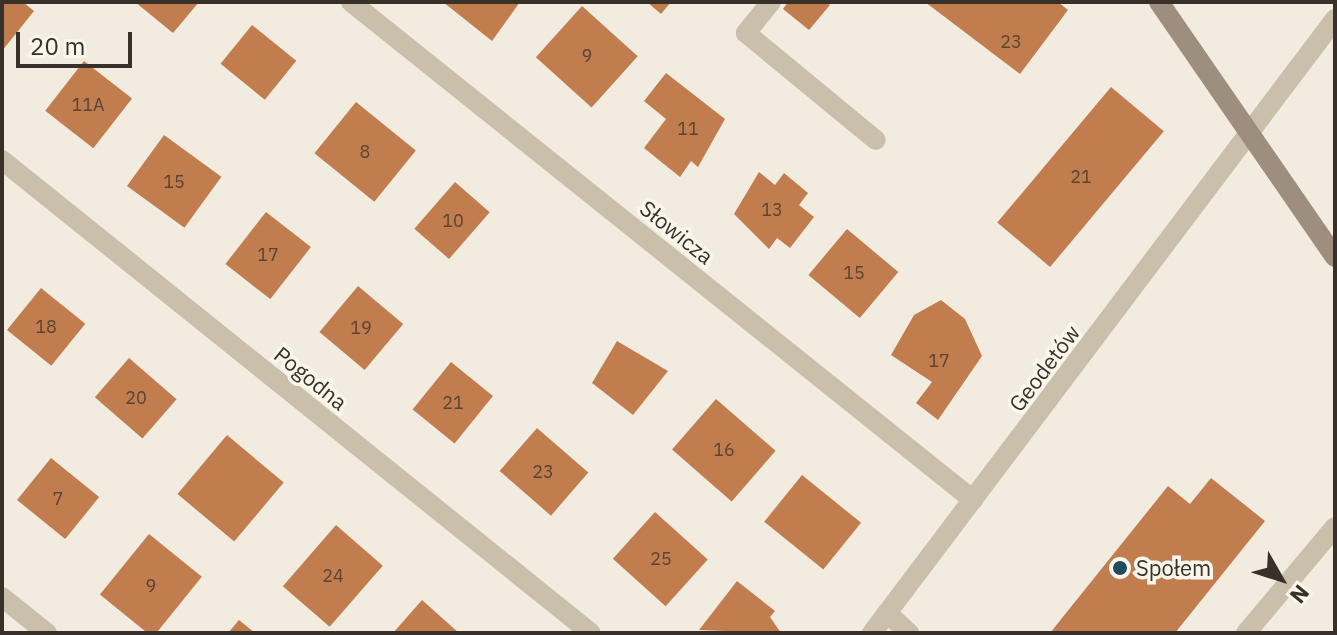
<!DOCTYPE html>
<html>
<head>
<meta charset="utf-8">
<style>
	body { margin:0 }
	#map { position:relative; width:1337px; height:635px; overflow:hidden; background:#f2ece0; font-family:"IBM Plex Sans",sans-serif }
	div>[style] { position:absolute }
	.building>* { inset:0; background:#c17d4e; transform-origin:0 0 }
	.lane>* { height:20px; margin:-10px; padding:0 10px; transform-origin:10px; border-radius:10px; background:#cabfab }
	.street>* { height:20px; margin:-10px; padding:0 10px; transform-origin:10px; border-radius:10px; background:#cabfab }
	.secondary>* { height:20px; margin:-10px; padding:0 10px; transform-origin:10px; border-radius:10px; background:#9e8e7d }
	.dots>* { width:22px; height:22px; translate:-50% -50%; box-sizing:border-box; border:4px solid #faf6ec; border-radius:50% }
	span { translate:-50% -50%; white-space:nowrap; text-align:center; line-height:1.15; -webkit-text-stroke:7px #faf6ec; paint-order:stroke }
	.number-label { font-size:18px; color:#5a4433 }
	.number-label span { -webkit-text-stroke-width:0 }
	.street-label { font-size:22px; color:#38312a }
	.poi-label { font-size:22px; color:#38312a }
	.left { translate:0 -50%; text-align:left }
	.frame { position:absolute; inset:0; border:4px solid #38312a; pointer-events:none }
	.north { position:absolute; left:1241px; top:539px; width:80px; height:80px; -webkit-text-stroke:6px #faf6ec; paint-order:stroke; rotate:129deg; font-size:22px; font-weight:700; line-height:32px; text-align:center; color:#38312a }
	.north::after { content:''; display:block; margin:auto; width:28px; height:36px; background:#38312a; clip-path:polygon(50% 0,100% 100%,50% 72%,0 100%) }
	.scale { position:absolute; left:16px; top:32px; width:116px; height:36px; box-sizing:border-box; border:4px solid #38312a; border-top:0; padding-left:10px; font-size:24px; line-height:28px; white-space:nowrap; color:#38312a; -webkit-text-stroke:6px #faf6ec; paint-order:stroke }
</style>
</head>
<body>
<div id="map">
	<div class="building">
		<div style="clip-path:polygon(2px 2px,23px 2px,34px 11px,2px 51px)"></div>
		<div style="clip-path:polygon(135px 2px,199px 2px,173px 33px)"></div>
		<div style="clip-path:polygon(443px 2px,520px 2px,492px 41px)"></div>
		<div style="clip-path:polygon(647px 2px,671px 2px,661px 14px)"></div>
		<div style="clip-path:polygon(788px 2px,826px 2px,830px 5px,809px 30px,783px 9px)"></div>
		<div style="clip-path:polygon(925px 2px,1058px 2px,1068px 10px,1020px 74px)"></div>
		<div style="left:582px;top:6px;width:75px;height:69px;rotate:42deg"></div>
		<div style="left:252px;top:25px;width:57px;height:50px;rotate:39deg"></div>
		<div style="left:84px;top:61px;width:61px;height:63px;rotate:38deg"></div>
		<div style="clip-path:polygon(666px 73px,725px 119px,698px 167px,691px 161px,680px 177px,644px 148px,666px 119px,644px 101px)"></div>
		<div style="left:1111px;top:87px;width:69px;height:177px;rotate:40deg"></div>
		<div style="left:356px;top:102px;width:77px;height:66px;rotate:39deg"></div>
		<div style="left:164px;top:135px;width:71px;height:63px;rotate:36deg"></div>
		<div style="clip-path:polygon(759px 172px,775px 185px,784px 173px,808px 193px,799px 205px,814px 217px,790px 248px,777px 238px,769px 249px,734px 214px)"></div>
		<div style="left:455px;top:182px;width:46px;height:62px;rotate:41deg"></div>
		<div style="left:266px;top:212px;width:57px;height:66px;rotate:38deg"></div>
		<div style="left:847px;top:229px;width:67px;height:60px;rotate:40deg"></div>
		<div style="left:358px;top:286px;width:59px;height:60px;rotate:40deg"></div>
		<div style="left:41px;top:288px;width:57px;height:54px;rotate:39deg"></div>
		<div style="clip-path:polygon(941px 300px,965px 319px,982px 356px,938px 420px,916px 403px,932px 382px,891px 355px,914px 315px)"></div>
		<div style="clip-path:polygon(617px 341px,668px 371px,633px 415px,592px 383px)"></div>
		<div style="left:129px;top:358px;width:63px;height:52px;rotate:41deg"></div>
		<div style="left:451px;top:362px;width:54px;height:61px;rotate:39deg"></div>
		<div style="left:716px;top:399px;width:79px;height:67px;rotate:41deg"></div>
		<div style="left:537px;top:428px;width:68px;height:57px;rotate:41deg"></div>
		<div style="left:227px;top:435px;width:74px;height:77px;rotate:40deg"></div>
		<div style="left:51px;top:458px;width:62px;height:54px;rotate:39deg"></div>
		<div style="left:802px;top:475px;width:76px;height:60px;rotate:39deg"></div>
		<div style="clip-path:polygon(1211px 478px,1265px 521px,1175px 633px,1050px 633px,1168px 486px,1190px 504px)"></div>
		<div style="left:655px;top:512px;width:71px;height:63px;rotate:42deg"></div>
		<div style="left:336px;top:525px;width:62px;height:81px;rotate:41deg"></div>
		<div style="left:149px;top:534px;width:68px;height:78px;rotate:39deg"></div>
		<div style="clip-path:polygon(737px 581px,775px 611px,770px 617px,781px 633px,699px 630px)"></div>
		<div style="clip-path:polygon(422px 600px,459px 633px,393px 633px)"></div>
		<div style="clip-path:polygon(239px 620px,255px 633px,228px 633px)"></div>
	</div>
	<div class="lane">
		<div style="left:771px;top:2px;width:40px;rotate:129deg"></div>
		<div style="left:746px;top:33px;width:168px;rotate:39.5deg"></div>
		<div style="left:1246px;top:633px;width:138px;rotate:-50deg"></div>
	</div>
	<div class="street">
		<div style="left:351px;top:2px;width:797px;rotate:38.68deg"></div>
		<div style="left:2px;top:160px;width:755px;rotate:38.77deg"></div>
		<div style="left:2px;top:597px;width:58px;rotate:38.7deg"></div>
		<div style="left:887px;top:613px;width:30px;rotate:42deg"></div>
		<div style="left:872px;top:633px;width:769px;rotate:-52.98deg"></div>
	</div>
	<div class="secondary">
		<div style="left:1159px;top:2px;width:310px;rotate:55.4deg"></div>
	</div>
	<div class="dots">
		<div style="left:1120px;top:568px;background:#214c59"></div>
	</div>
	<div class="number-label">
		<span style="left:1011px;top:42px">23</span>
		<span style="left:587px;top:56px">9</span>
		<span style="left:88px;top:105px">11A</span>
		<span style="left:688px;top:129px">11</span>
		<span style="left:365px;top:152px">8</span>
		<span style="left:1081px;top:177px">21</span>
		<span style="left:174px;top:182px">15</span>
		<span style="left:772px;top:210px">13</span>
		<span style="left:453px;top:221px">10</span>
		<span style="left:268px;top:255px">17</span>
		<span style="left:854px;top:273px">15</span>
		<span style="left:46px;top:327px">18</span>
		<span style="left:361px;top:328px">19</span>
		<span style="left:939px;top:361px">17</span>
		<span style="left:136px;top:398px">20</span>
		<span style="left:453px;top:403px">21</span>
		<span style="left:724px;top:450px">16</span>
		<span style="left:543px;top:472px">23</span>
		<span style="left:58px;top:499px">7</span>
		<span style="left:661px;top:559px">25</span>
		<span style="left:333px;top:576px">24</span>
		<span style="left:151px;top:586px">9</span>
	</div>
	<div class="street-label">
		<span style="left:677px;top:232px;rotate:39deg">Słowicza</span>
		<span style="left:1044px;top:368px;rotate:-53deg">Geodetów</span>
		<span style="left:311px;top:378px;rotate:39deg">Pogodna</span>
	</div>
	<div class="poi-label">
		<span class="left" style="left:1136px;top:568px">Społem</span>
	</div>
	<div class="frame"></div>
	<div class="north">N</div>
	<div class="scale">20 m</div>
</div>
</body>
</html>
